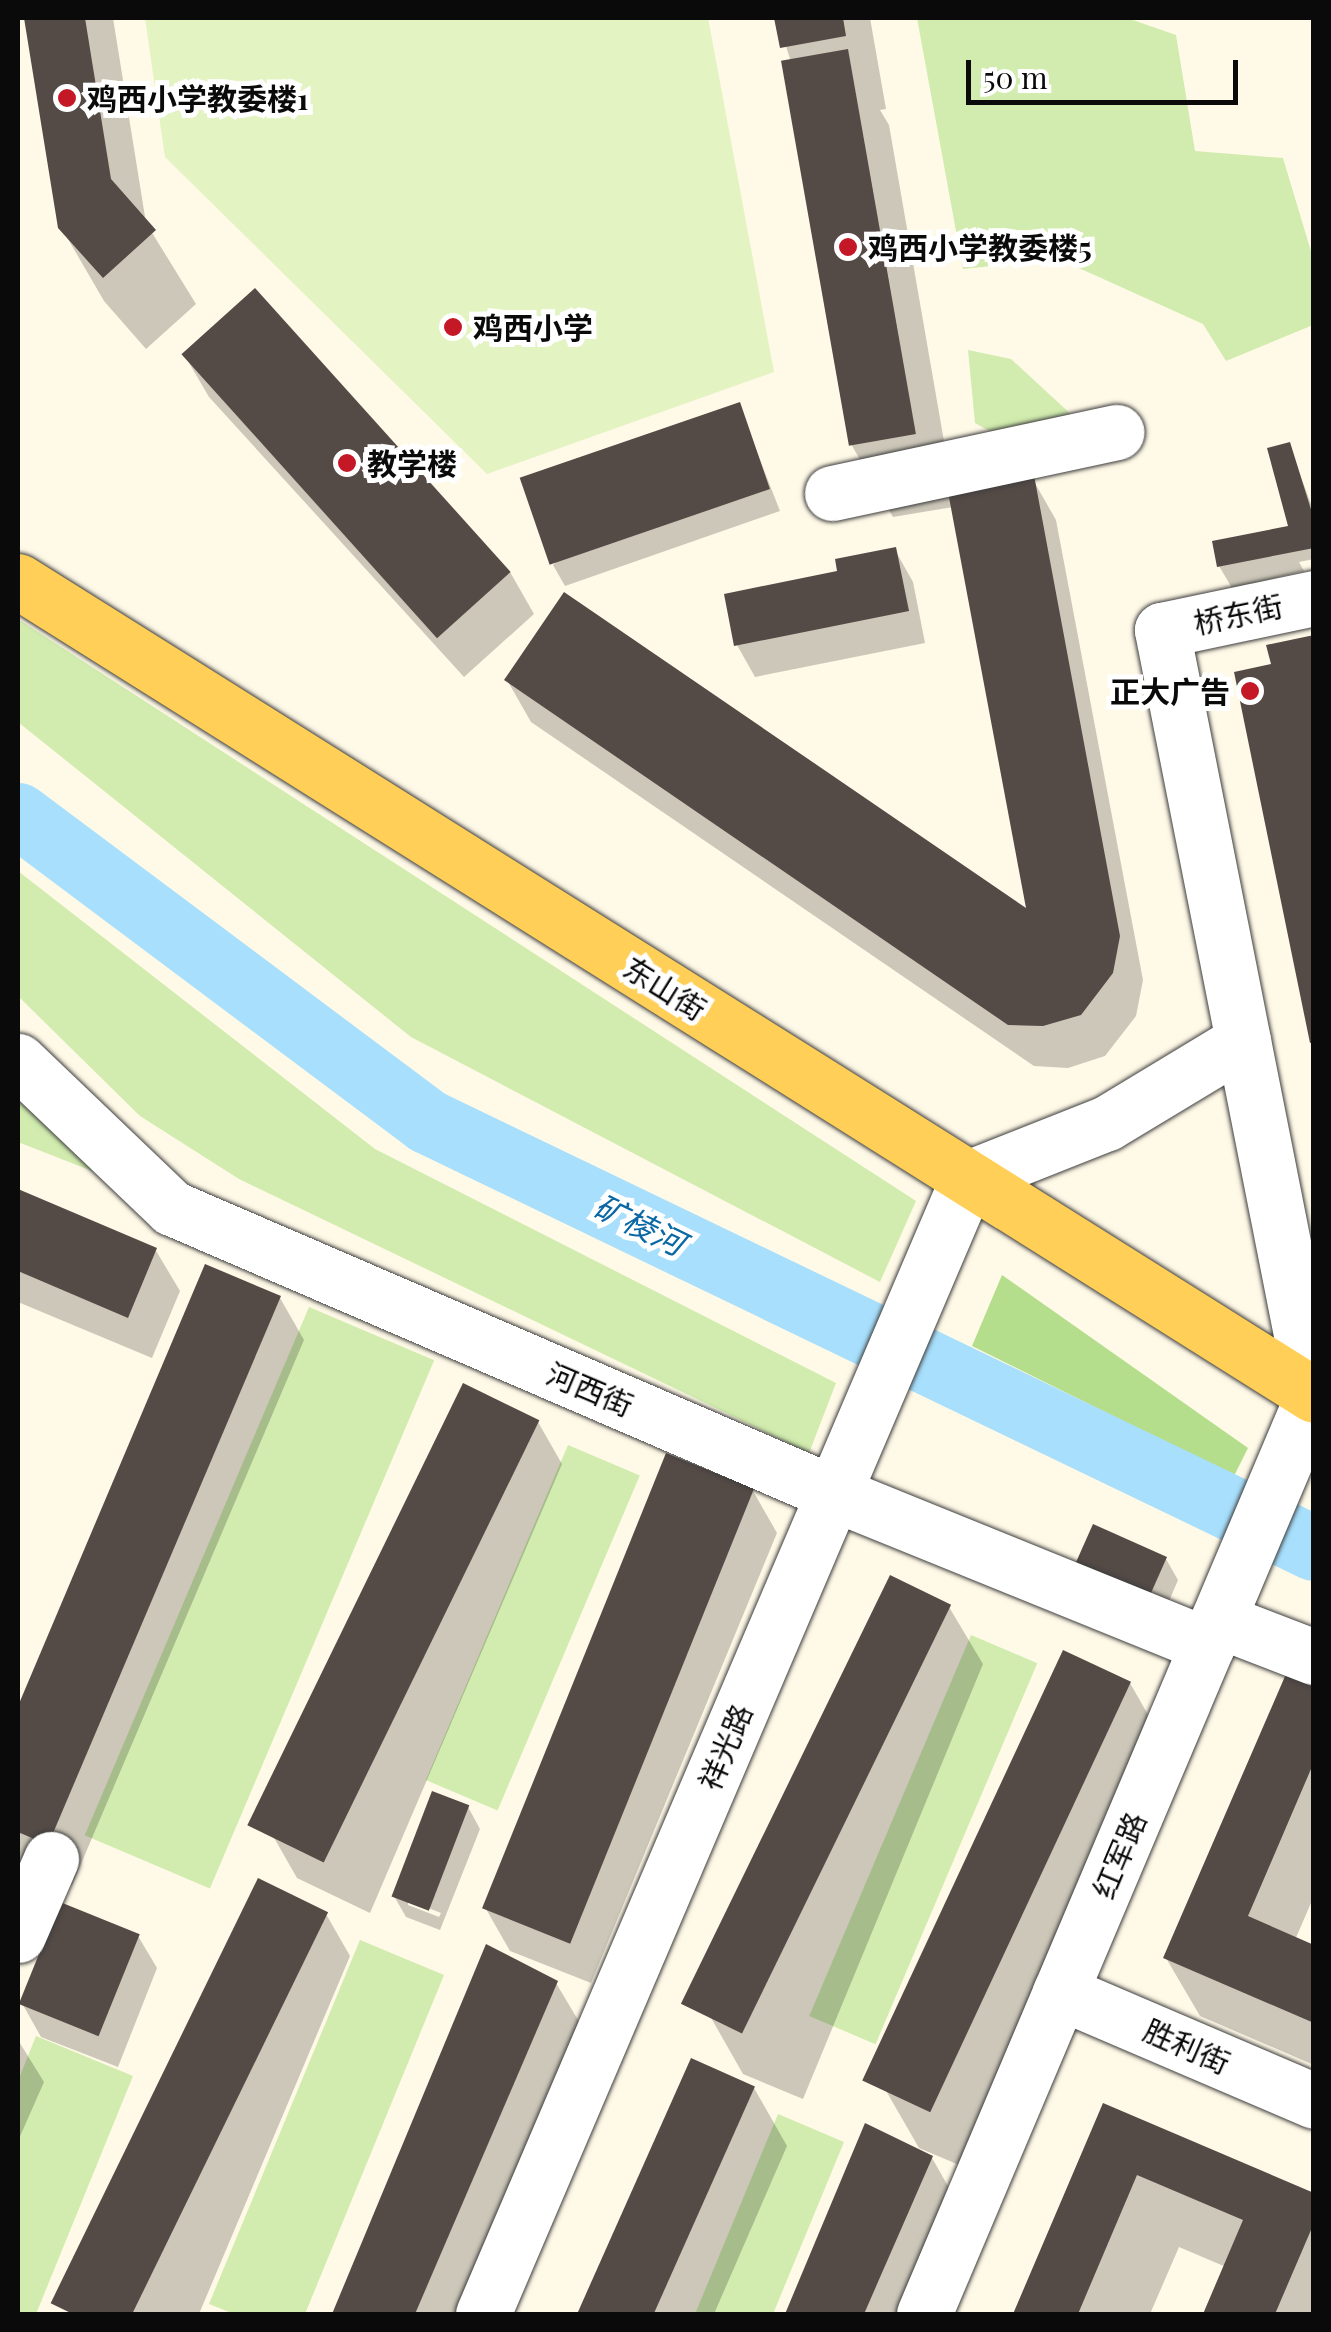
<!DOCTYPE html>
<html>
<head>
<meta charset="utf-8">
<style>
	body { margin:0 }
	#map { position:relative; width:1331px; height:2332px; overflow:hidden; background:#fff9e7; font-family:"Playfair Display","Noto Sans SC",serif }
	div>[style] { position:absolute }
	.green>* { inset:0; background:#d1ecae; transform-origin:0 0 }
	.forest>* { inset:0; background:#b4de8c }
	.pitch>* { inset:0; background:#e3f3c1 }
	.shadow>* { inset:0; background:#0003 }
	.river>* { height:65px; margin:-32.5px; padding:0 32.5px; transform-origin:32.5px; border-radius:32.5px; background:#a7dffc }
	.building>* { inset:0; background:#544a46; transform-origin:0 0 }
	.roads { filter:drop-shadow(0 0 2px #3d3d3d) drop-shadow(0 0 2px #3d3d3d) }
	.minor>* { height:55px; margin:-27.5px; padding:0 27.5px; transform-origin:27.5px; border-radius:27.5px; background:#fff }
	.major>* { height:55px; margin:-27.5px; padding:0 27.5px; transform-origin:27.5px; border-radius:27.5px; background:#ffcf57 }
	.dots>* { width:28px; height:28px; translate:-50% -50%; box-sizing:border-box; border:5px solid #fff; border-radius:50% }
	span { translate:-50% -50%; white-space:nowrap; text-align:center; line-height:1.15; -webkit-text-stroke:10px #fff; paint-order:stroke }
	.poi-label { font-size:30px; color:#0a0a0a; font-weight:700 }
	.left { translate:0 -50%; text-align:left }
	.right { translate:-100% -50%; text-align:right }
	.street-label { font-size:30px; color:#0a0a0a }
	.water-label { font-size:32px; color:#0a68a5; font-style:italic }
	.frame { position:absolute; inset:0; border:20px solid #0a0a0a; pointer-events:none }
	.scale { position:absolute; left:966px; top:60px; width:272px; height:45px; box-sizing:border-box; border:5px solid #0a0a0a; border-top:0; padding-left:12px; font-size:30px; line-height:35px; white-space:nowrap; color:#0a0a0a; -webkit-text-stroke:8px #fff; paint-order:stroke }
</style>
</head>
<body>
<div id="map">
	<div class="green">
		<div style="clip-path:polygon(917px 18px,1127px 18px,1176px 35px,1195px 151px,1283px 158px,1313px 258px,1313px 325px,1226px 361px,1203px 324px,1059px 259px,963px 269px)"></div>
		<div style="clip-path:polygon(968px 350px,1011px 359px,1075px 418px,1006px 440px,975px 423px)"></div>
		<div style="clip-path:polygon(18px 619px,916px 1201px,880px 1282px,411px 1037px,18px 722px)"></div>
		<div style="clip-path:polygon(18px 871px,375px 1149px,836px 1383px,809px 1453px,239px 1179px,140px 1116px,18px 996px)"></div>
		<div style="clip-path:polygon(18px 1081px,120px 1182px,18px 1142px)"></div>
		<div style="left:309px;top:1307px;width:136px;height:574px;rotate:23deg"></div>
		<div style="left:568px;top:1445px;width:78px;height:364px;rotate:23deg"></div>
		<div style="left:971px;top:1635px;width:72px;height:414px;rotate:23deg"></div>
		<div style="clip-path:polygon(360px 1940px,444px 1975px,305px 2314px,234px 2314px,209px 2304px)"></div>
		<div style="clip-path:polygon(36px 2036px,133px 2076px,36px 2314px,18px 2314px,18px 2081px)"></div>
		<div style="clip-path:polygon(778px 2114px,844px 2142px,773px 2314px,695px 2314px)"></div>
	</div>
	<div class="forest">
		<div style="clip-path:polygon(1002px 1275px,1248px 1448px,1234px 1476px,972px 1346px)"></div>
	</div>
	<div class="pitch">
		<div style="clip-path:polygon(145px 18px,708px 18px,774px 372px,487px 474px,165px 157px)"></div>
	</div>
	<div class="shadow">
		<div style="clip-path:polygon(27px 18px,113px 18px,146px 223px,196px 304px,146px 349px,104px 301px,61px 227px)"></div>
		<div style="clip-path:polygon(777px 18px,870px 18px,886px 109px,880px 110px,889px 125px,953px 493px,1032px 478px,1056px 520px,1143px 980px,1136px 1016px,1105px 1056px,1068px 1068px,1034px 1066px,531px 722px,507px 680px,1030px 913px,953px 507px,893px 517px,851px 444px,791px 62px)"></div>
		<div style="clip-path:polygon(185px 356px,510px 572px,534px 614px,464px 677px,209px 397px)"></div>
		<div style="clip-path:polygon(739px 406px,780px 511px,565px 586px,553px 565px)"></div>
		<div style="clip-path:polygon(1289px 445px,1314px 512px,1314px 559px,1299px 562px,1304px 571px,1232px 588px,1219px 566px,1291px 528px)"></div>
		<div style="clip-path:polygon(895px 550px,913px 582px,925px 643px,755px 677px,737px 645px,840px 573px)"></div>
		<div style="clip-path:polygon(18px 1192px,155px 1249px,180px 1291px,152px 1358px,18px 1302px)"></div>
		<div style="clip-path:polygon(207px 1267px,280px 1298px,304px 1340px,72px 1885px,18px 1862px,18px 1713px)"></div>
		<div style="clip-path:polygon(538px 1422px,562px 1464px,370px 1913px,297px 1878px,273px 1836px)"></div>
		<div style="clip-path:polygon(753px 1491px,777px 1533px,591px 1983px,510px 1951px,486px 1909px)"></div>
		<div style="clip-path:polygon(1166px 1559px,1178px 1580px,1161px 1620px,1089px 1588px)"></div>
		<div style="clip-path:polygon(949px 1607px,983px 1664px,803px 2099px,743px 2074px,710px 2016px)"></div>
		<div style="clip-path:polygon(1314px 1680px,1314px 1896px,1295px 1940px,1314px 1947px,1314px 2065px,1200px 2016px,1166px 1958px)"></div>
		<div style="clip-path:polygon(1130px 1683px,1163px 1741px,978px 2173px,919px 2148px,885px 2089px)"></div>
		<div style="clip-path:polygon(evenodd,468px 1807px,480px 1829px,440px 1930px,406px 1917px,394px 1896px,468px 1807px,408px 1900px,441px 1913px,439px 1917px,408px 1905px,408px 1900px)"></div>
		<div style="clip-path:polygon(260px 1882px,326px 1914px,350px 1956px,199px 2314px,77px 2314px)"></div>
		<div style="clip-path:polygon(138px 1936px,157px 1968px,118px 2067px,41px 2037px,23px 2005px)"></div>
		<div style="clip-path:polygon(488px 1948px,556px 1983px,581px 2025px,457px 2314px,334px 2314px)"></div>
		<div style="clip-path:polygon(18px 2040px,44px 2082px,18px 2141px)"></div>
		<div style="clip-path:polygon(692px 2061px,754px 2088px,787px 2146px,714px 2314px,582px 2314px)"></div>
		<div style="clip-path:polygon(1104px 2106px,1314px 2195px,1314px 2314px,1206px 2314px,1226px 2267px,1179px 2247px,1150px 2314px,1016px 2314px)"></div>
		<div style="clip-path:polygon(866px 2127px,932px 2158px,965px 2216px,922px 2314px,788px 2314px)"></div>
	</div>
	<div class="river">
		<div style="left:18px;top:815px;width:511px;rotate:36.8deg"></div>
		<div style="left:427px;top:1121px;width:984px;rotate:25.71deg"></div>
	</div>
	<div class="building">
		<div style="clip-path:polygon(24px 18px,85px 18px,111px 179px,156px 230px,103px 278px,58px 228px)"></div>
		<div style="clip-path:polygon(774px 18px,843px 18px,846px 36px,780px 48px)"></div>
		<div style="left:848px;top:49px;width:391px;height:68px;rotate:80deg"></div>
		<div style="left:255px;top:288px;width:382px;height:99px;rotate:48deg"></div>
		<div style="left:740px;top:402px;width:92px;height:233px;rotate:71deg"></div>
		<div style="clip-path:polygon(1290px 442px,1314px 519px,1314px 548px,1217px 567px,1212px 541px,1288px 526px,1267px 448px)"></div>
		<div style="clip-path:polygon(1034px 475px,1120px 936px,1113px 973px,1081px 1015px,1043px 1026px,1008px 1025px,504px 680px,564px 592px,1026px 908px,948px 492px)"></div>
		<div style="clip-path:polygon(896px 547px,909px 611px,734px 646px,724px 594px,837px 571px,835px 559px)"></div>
		<div style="clip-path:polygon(1314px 635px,1314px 1042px,1310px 1043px,1234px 672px,1271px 664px,1266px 645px)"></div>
		<div style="clip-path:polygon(18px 1189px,157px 1248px,128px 1318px,18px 1271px)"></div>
		<div style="clip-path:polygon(205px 1264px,281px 1296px,48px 1845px,18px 1832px,18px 1706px)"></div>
		<div style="left:463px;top:1383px;width:85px;height:492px;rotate:26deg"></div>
		<div style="left:666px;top:1453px;width:95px;height:491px;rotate:22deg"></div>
		<div style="left:1093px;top:1524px;width:81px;height:47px;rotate:24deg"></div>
		<div style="left:890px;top:1575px;width:68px;height:477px;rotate:26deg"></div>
		<div style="left:1063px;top:1650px;width:75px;height:475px;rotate:25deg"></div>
		<div style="clip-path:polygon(1289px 1667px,1314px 1677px,1314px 1762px,1248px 1916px,1314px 1945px,1314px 2023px,1163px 1958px)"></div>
		<div style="left:432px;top:1791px;width:40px;height:113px;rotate:21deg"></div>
		<div style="left:258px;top:1878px;width:78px;height:473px;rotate:26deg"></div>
		<div style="left:60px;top:1902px;width:86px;height:110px;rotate:22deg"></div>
		<div style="clip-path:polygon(486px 1944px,558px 1981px,415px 2314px,332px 2314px)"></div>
		<div style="left:691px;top:2058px;width:70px;height:279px;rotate:24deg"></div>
		<div style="clip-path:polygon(1103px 2103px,1314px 2193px,1314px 2223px,1275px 2314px,1203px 2314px,1243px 2220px,1137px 2175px,1078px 2314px,1013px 2314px)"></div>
		<div style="clip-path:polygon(865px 2123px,933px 2156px,864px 2314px,785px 2314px)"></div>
	</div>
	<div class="roads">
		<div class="minor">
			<div style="left:832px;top:493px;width:291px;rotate:-12.1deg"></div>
			<div style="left:18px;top:1061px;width:213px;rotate:43.7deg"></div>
			<div style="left:172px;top:1208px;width:720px;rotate:23.32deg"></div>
			<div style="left:833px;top:1493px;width:404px;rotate:22.1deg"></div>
			<div style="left:1218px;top:1620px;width:103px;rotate:21.1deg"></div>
			<div style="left:18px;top:1935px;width:83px;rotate:-66.5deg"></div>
			<div style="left:1060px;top:1992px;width:276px;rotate:23.2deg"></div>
			<div style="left:483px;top:2314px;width:1235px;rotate:-66.88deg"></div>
			<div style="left:968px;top:1178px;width:149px;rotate:-21.6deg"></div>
			<div style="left:1107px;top:1123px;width:159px;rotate:-31.1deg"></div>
			<div style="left:924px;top:2314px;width:998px;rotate:-67.06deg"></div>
			<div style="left:1313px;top:1395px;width:780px;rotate:-101.17deg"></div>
			<div style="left:1162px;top:630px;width:155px;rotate:-11.9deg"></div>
		</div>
		<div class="major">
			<div style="left:18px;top:581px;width:1530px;rotate:32.13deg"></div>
		</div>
	</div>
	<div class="dots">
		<div style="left:67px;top:98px;background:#c51827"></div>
		<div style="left:848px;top:247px;background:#c51827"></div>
		<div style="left:453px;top:327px;background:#c51827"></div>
		<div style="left:347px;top:463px;background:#c51827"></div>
		<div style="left:1250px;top:691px;background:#c51827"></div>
	</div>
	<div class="poi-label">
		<span class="left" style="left:87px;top:98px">鸡西小学教委楼1</span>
		<span class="left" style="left:868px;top:247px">鸡西小学教委楼5</span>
		<span class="left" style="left:473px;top:327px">鸡西小学</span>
		<span class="left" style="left:367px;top:463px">教学楼</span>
		<span class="right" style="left:1230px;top:691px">正大广告</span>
	</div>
	<div class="street-label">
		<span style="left:1238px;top:614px;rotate:-12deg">桥东街</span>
		<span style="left:665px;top:988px;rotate:32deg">东山街</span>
		<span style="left:590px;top:1389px;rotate:23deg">河西街</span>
		<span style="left:725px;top:1747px;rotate:-67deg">祥光路</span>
		<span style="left:1119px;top:1855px;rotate:-67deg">红军路</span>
		<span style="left:1187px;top:2046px;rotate:24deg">胜利街</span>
	</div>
	<div class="water-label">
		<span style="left:640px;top:1224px;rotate:26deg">矿棱河</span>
	</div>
	<div class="frame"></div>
	<div class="scale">50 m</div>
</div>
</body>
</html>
